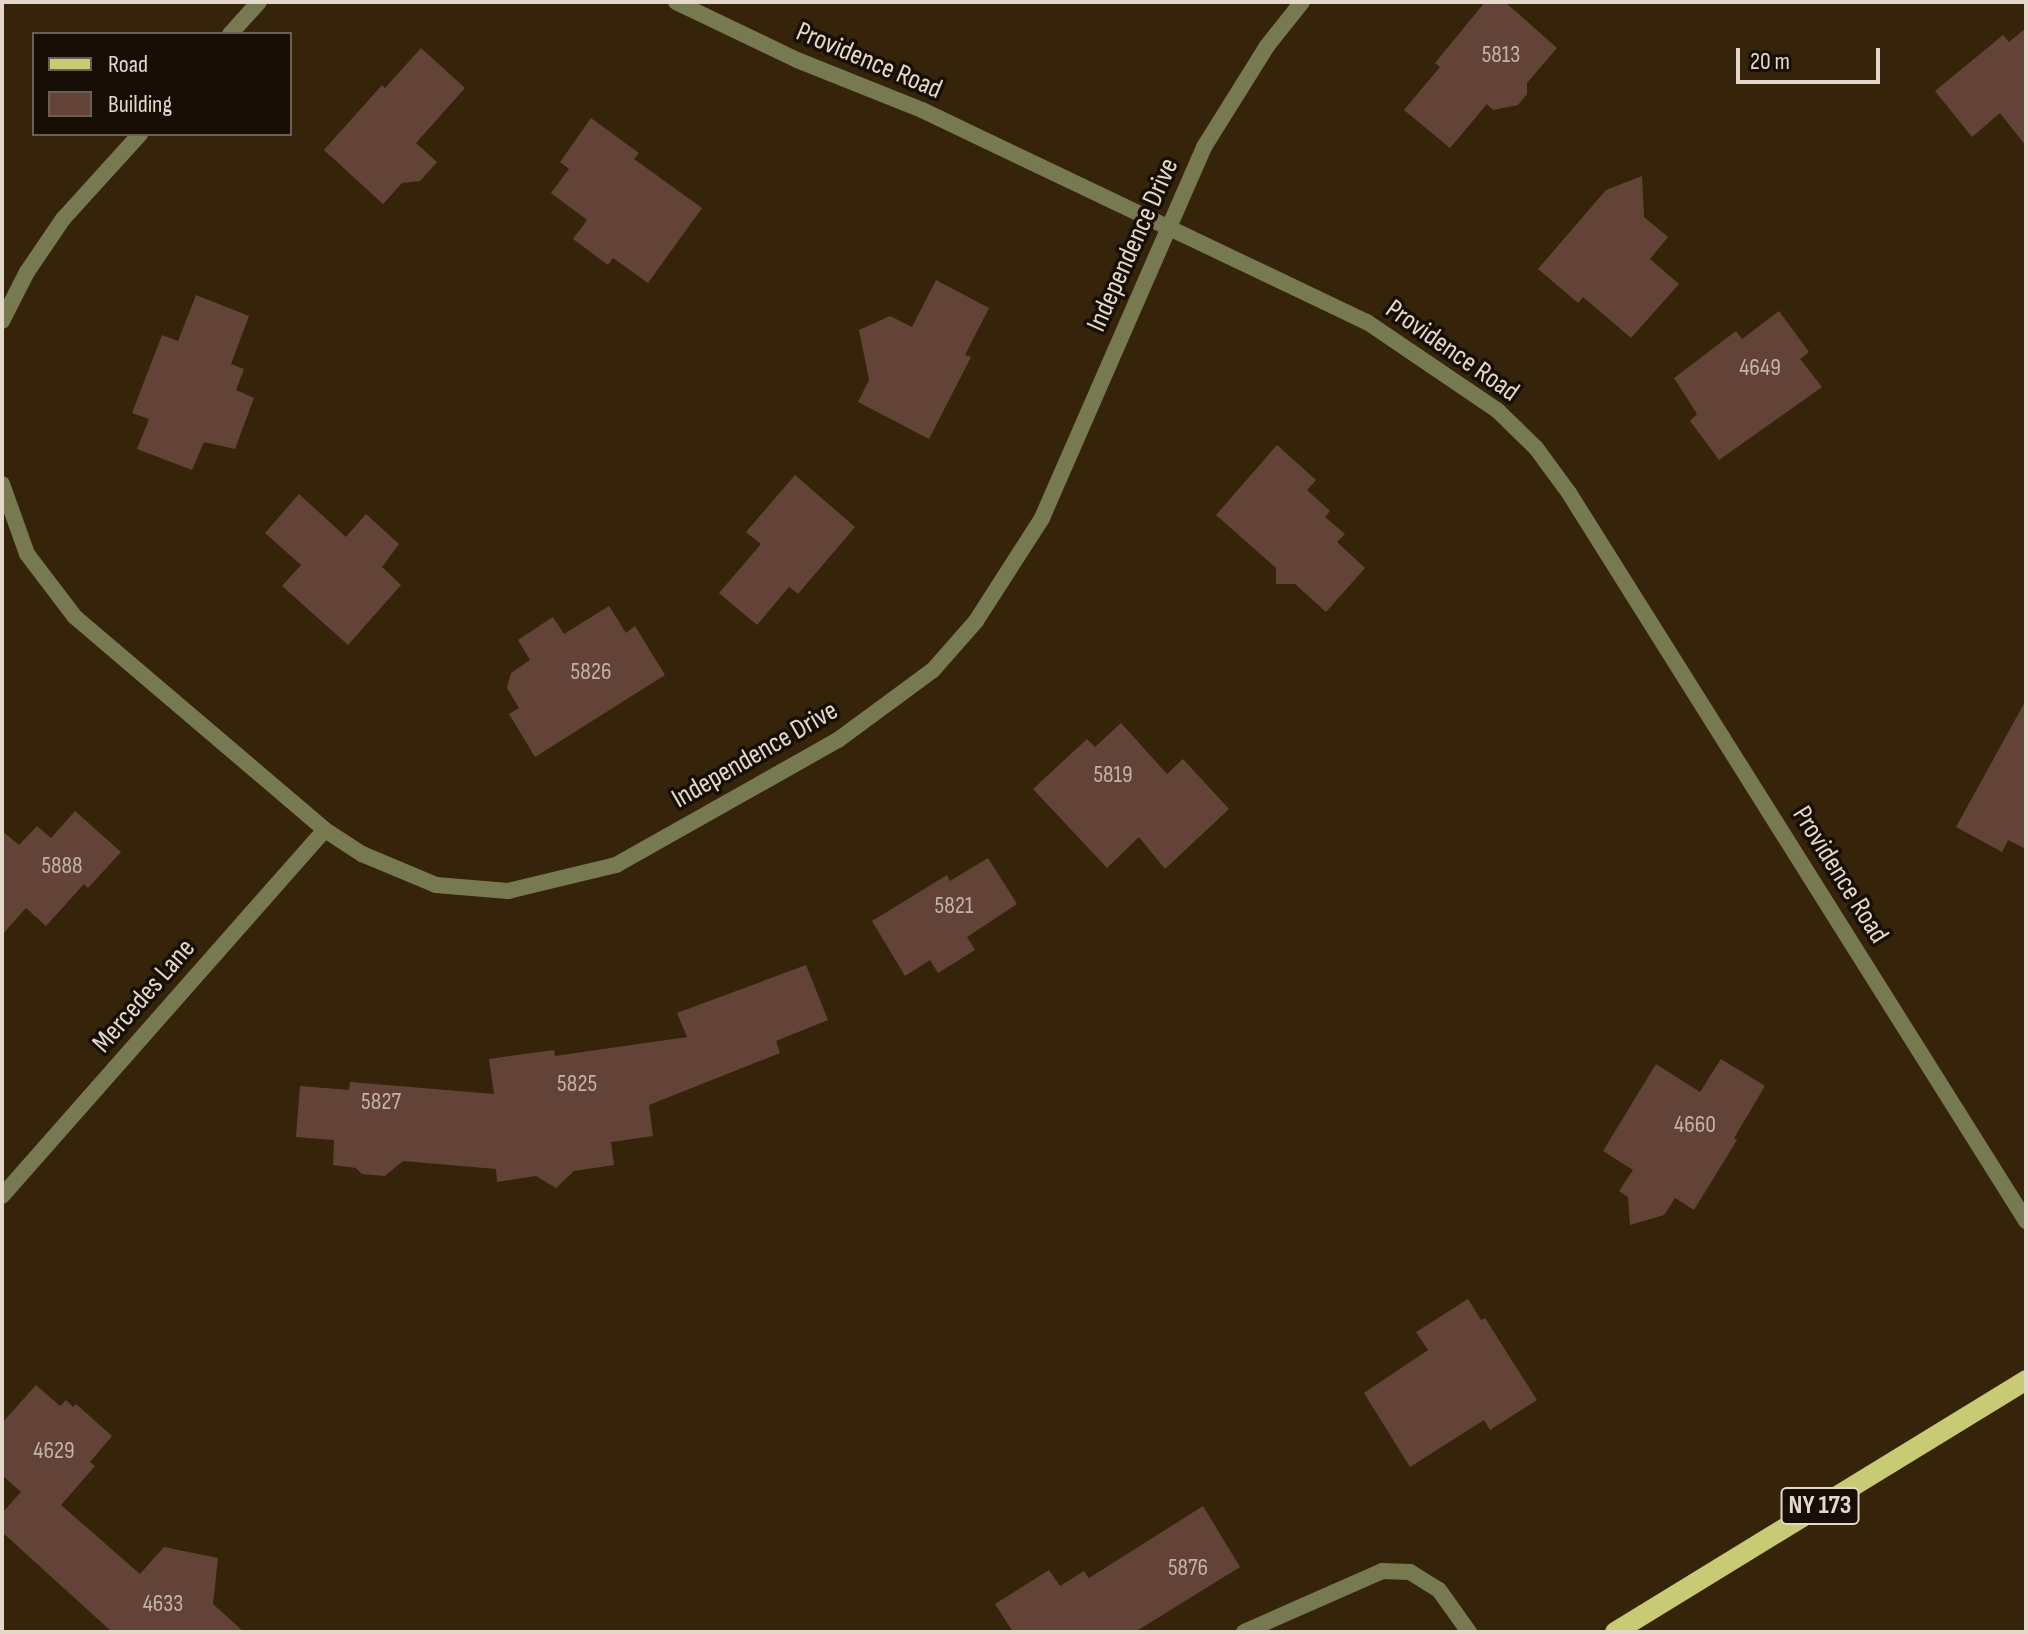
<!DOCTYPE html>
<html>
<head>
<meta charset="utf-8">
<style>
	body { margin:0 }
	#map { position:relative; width:2028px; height:1634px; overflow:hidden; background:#352409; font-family:"Sofia Sans Condensed",sans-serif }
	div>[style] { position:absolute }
	.building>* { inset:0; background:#634338 }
	.lane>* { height:16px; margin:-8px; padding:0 8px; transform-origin:8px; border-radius:8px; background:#777950 }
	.street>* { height:16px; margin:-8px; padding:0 8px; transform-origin:8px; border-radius:8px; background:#777950 }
	.primary>* { height:20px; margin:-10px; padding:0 10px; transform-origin:10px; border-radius:10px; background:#c8ca74 }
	span { translate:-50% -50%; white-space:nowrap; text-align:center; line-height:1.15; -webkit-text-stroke:7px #170f05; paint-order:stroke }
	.number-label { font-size:24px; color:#c3b3a5 }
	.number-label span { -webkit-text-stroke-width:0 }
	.shield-label span { padding:2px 6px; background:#170f05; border:2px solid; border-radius:6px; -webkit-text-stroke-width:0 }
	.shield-label { font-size:26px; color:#e3d8c9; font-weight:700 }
	.street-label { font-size:28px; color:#e3d8c9 }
	.frame { position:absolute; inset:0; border:4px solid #e3d8c9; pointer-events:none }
	.legend { position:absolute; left:32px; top:32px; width:260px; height:104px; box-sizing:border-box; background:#170f05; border:2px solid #695f53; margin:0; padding:10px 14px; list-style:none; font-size:24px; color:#e3d8c9 }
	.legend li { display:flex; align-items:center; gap:16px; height:40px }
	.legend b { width:40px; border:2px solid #695f53 }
	.scale { position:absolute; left:1736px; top:48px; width:144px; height:36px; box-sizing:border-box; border:4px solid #e3d8c9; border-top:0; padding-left:10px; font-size:24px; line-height:28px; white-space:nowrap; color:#e3d8c9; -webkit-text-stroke:6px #170f05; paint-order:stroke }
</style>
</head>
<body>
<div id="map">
	<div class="building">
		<div style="clip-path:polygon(1485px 2px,1505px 2px,1557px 48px,1527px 83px,1527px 94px,1518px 105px,1493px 110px,1487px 104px,1450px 148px,1404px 110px,1440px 67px,1435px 63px)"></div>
		<div style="clip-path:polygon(2026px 28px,2026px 146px,2000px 113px,1972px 137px,1935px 91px,2003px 35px,2009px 42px)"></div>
		<div style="clip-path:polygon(421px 48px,465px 88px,416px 143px,437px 162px,420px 181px,402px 183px,383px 204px,324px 150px,382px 85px,385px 88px)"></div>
		<div style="clip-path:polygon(591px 118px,639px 153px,634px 159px,702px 208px,648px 283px,613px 258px,608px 265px,573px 239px,587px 220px,551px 193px,569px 169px,560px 162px)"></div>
		<div style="clip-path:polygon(1642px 176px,1644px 217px,1668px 237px,1650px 259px,1679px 284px,1631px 338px,1583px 297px,1578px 303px,1538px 269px,1606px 190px)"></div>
		<div style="clip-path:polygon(936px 280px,989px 308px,965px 355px,971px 357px,929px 439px,858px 402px,869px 380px,859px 330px,890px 316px,912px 327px)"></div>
		<div style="clip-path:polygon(196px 295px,249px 316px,231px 364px,244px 369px,236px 390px,254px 398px,235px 449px,204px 442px,192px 470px,137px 449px,149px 419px,132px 413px,162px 335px,178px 341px)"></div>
		<div style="clip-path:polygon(1779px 311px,1809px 352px,1800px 359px,1822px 387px,1719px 460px,1690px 421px,1697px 414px,1674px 378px,1736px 331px,1742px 339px)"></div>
		<div style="clip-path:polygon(1277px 445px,1316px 480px,1307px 490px,1330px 511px,1325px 517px,1345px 534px,1337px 542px,1365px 568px,1326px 612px,1295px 584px,1276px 584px,1276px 568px,1216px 515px)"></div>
		<div style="clip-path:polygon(795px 475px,855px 527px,798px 594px,789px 587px,757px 625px,719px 593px,761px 544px,746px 532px)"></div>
		<div style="clip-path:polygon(299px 494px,346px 537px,366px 514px,399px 544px,382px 567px,401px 585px,348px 645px,282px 586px,301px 565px,265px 533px)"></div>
		<div style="clip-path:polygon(609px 606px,626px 633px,635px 626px,665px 675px,535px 757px,509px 714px,519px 708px,507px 688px,511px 673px,530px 660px,518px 640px,553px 617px,564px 634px)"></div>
		<div style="clip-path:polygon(2026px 700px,2026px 849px,2008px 840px,2002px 852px,1956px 827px)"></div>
		<div style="clip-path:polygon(1121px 723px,1167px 774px,1183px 759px,1229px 809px,1165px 869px,1139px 837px,1107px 868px,1033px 789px,1087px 739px,1095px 747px)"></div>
		<div style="clip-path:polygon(75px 811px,121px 852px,88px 888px,84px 884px,46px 926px,26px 908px,2px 935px,2px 831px,19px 845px,37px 826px,51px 838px)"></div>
		<div style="clip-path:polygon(988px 858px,1017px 904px,967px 937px,975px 950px,938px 973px,930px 960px,905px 976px,872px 921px,947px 875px,950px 881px)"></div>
		<div style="clip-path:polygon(806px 965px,828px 1020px,776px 1041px,780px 1053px,649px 1105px,653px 1136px,611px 1142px,614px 1165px,574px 1171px,556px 1188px,536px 1176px,497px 1182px,496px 1169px,403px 1161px,385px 1176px,362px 1174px,356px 1168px,333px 1165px,334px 1140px,296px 1137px,300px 1086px,349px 1090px,350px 1082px,494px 1094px,489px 1059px,554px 1050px,555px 1056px,687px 1037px,677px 1013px)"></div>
		<div style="clip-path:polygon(1721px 1059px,1765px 1086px,1734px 1138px,1737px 1140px,1694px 1210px,1675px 1198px,1664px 1215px,1630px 1225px,1628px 1197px,1619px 1191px,1633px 1170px,1603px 1151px,1656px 1064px,1700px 1092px)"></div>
		<div style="clip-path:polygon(1468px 1299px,1481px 1320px,1485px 1318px,1537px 1400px,1490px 1430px,1484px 1420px,1410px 1467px,1364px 1393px,1428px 1350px,1416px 1332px)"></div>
		<div style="clip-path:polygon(36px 1385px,60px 1406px,66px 1400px,73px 1407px,76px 1404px,112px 1436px,90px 1462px,95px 1466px,61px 1505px,140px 1574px,164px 1547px,218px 1558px,213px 1604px,244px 1632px,112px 1632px,2px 1532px,2px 1513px,21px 1492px,2px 1475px,2px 1423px)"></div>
		<div style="clip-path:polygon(1203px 1506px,1240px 1567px,1135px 1632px,1013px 1632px,995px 1604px,1049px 1570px,1060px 1586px,1084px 1571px,1089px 1578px)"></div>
	</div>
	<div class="lane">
		<div style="left:1244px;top:1632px;width:151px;rotate:-23.8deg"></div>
		<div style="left:1382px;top:1571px;width:28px;rotate:2deg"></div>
		<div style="left:1410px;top:1572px;width:34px;rotate:32deg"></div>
		<div style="left:1439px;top:1590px;width:52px;rotate:54.5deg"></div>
	</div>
	<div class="street">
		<div style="left:676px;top:2px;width:134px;rotate:25.6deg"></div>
		<div style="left:797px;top:60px;width:135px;rotate:21.8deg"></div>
		<div style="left:922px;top:110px;width:493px;rotate:25.5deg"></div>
		<div style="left:1367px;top:322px;width:157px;rotate:34.1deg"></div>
		<div style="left:1497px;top:410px;width:54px;rotate:44.3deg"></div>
		<div style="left:1536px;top:448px;width:56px;rotate:53.7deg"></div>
		<div style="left:1569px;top:493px;width:860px;rotate:57.88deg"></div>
		<div style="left:230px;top:34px;width:43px;rotate:-47.8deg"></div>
		<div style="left:2px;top:321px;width:55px;rotate:-63deg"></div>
		<div style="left:27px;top:272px;width:64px;rotate:-55.8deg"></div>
		<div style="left:63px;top:219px;width:115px;rotate:-47.8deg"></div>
		<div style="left:2px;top:484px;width:74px;rotate:70.3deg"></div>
		<div style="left:27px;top:554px;width:79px;rotate:52.7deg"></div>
		<div style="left:75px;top:617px;width:328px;rotate:40.4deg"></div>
		<div style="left:325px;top:830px;width:44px;rotate:33deg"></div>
		<div style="left:362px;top:854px;width:80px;rotate:22.7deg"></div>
		<div style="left:436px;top:885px;width:72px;rotate:4.8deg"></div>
		<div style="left:508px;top:891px;width:111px;rotate:-13.5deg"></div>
		<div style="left:616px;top:865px;width:255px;rotate:-29.4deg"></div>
		<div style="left:838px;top:740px;width:118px;rotate:-36.4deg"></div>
		<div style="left:933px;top:670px;width:65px;rotate:-48.7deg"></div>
		<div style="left:976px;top:621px;width:122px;rotate:-57.3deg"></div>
		<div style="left:1042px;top:518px;width:405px;rotate:-66.4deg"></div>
		<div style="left:1204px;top:147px;width:119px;rotate:-58deg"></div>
		<div style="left:1267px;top:46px;width:56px;rotate:-51.5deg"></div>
		<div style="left:2px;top:1196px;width:488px;rotate:-48.6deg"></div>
	</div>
	<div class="primary">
		<div style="left:1615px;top:1632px;width:482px;rotate:-31.5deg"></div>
	</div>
	<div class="number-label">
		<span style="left:1501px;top:55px">5813</span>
		<span style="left:1760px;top:368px">4649</span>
		<span style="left:591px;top:672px">5826</span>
		<span style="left:1113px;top:775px">5819</span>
		<span style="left:62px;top:866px">5888</span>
		<span style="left:954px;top:906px">5821</span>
		<span style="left:577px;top:1084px">5825</span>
		<span style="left:381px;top:1102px">5827</span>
		<span style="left:1695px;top:1125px">4660</span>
		<span style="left:54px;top:1451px">4629</span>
		<span style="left:1188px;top:1568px">5876</span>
		<span style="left:163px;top:1604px">4633</span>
	</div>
	<div class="shield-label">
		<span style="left:1820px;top:1506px">NY 173</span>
	</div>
	<div class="street-label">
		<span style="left:869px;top:61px;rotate:23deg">Providence Road</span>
		<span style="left:1133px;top:245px;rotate:-66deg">Independence Drive</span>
		<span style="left:1452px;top:351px;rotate:35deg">Providence Road</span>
		<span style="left:755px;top:755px;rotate:-30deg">Independence Drive</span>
		<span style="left:1840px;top:875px;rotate:58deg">Providence Road</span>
		<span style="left:144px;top:996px;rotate:-49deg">Mercedes Lane</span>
	</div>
	<div class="frame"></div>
	<ul class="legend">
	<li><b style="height:10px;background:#c8ca74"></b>Road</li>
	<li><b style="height:22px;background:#634338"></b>Building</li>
	</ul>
	<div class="scale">20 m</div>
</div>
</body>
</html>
